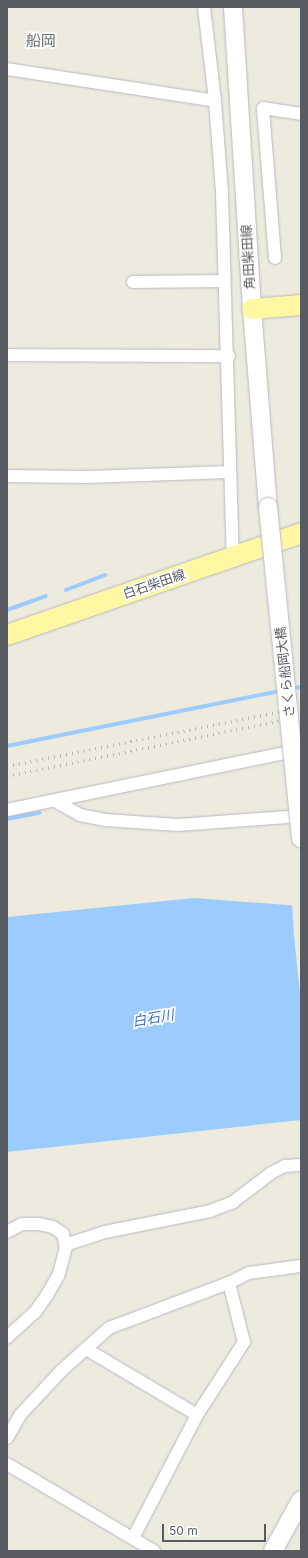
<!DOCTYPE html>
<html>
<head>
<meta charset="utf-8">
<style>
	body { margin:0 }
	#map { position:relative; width:308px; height:1558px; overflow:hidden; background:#edeade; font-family:Inter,"Noto Sans JP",sans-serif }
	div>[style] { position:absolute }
	.water>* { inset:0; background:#9cccff }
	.pier>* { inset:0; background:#edeade }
	.stream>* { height:4px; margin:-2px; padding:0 2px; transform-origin:2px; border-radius:2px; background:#9cccff }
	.roads { filter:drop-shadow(0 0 1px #b7b9bf) drop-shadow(0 0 1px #b7b9bf) }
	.street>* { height:12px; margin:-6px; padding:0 6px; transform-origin:6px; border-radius:6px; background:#fff }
	.secondary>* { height:18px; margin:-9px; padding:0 9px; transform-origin:9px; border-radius:9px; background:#fff }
	.primary>* { height:20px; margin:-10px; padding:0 10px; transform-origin:10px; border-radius:10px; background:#fff7a1 }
	.rail>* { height:3px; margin-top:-1.5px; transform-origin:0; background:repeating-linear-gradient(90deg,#b3b4b4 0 1px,transparent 0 6px) }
	.bridges { filter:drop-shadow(0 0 1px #b8bbc2) drop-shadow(0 0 1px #b8bbc2) }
	.secondary-bridge>* { height:18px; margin:-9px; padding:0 9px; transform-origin:9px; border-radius:9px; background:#fff }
	span { translate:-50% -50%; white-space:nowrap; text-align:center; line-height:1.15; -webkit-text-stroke:3.5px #fff; paint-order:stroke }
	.street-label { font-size:13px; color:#585b61 }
	.water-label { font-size:14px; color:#3573cc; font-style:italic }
	.quarter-label { font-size:15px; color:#696d73 }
	.frame { position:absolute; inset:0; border:8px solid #585b61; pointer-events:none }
	.scale { position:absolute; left:162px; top:1524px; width:104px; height:18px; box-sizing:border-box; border:2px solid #585b61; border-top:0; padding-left:5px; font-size:12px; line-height:14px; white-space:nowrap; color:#585b61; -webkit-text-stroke:3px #fff; paint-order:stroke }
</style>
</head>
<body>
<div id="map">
	<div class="water">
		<div style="clip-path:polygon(194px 898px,301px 906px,301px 1120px,7px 1152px,7px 917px)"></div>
	</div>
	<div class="pier">
		<div style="clip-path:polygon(292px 903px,301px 904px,301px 1003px,294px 936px)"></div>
	</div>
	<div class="stream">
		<div style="left:66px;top:590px;width:42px;rotate:-21deg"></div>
		<div style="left:7px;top:610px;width:41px;rotate:-19.7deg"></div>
		<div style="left:290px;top:689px;width:11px;rotate:-10deg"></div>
		<div style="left:7px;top:746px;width:279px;rotate:-11.4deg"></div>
		<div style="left:7px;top:819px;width:33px;rotate:-11deg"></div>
	</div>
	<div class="roads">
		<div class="street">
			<div style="left:204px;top:7px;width:95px;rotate:83.3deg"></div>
			<div style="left:215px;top:101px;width:92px;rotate:85.6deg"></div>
			<div style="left:222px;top:193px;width:365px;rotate:88.3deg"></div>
			<div style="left:7px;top:69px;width:210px;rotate:8.7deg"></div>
			<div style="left:275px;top:258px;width:150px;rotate:-94.6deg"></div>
			<div style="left:263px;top:108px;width:38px;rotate:9deg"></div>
			<div style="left:133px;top:282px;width:91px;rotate:-0.6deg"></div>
			<div style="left:7px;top:355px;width:222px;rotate:0.3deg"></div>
			<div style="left:7px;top:476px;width:80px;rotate:0.7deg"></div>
			<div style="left:87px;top:477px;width:143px;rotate:-2deg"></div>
			<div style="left:55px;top:801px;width:29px;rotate:29deg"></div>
			<div style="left:80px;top:815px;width:25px;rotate:11deg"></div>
			<div style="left:105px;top:820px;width:73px;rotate:3.9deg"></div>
			<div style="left:178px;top:825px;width:123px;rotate:-4.2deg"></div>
			<div style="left:7px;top:810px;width:299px;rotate:-11.6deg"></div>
			<div style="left:7px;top:1232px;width:17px;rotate:-28deg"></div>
			<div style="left:22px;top:1224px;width:17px"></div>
			<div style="left:39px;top:1224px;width:14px;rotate:12deg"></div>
			<div style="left:53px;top:1227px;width:12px;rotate:35deg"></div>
			<div style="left:63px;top:1234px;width:13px;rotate:77deg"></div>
			<div style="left:66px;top:1247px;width:30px;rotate:105deg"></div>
			<div style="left:58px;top:1276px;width:22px;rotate:120deg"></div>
			<div style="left:47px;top:1295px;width:21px;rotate:125deg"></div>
			<div style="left:35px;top:1312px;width:38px;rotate:138deg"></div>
			<div style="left:65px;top:1245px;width:42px;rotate:-18deg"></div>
			<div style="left:105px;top:1232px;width:107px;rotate:-11.3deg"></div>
			<div style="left:210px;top:1211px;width:25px;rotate:-21deg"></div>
			<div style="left:233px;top:1202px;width:48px;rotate:-37.3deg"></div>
			<div style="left:271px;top:1173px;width:16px;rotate:-27deg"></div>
			<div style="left:285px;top:1166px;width:16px;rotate:-4deg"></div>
			<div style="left:86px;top:1349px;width:129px;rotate:30.7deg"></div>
			<div style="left:7px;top:1438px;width:28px;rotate:-60deg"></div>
			<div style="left:21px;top:1414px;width:60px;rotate:-47deg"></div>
			<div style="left:62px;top:1370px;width:63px;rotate:-41.8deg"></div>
			<div style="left:109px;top:1328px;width:128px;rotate:-20.6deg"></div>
			<div style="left:229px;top:1283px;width:22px;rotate:-27deg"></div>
			<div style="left:249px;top:1273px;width:52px;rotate:-7.7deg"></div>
			<div style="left:7px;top:1464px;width:171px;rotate:30.6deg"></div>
			<div style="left:133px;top:1538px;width:139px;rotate:-62.5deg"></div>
			<div style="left:197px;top:1415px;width:87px;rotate:-57.2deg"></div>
			<div style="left:244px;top:1342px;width:61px;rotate:-104.3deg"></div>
		</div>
		<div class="secondary">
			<div style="left:233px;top:7px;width:303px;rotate:86.4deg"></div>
			<div style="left:252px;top:309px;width:199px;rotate:85.4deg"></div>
			<div style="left:273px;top:1551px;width:58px;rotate:-61.2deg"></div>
		</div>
		<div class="primary">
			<div style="left:252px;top:309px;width:49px;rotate:-4.7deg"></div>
			<div style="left:7px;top:635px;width:311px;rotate:-19.1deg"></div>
		</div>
	</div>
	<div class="rail">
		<div style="left:7px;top:766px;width:300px;rotate:-11.3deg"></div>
		<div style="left:7px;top:776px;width:300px;rotate:-11.5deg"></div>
	</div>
	<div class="bridges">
		<div class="secondary-bridge">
			<div style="left:268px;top:507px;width:333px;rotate:84.3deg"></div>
		</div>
	</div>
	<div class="street-label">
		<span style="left:248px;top:257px;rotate:-93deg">角田柴田線</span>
		<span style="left:154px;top:584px;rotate:-19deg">白石柴田線</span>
		<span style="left:285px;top:672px;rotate:-96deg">さくら船岡大橋</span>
	</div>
	<div class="water-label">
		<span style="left:153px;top:1018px;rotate:-10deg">白石川</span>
	</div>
	<div class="quarter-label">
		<span style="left:41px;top:41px">船岡</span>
	</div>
	<div class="frame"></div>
	<div class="scale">50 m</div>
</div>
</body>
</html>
